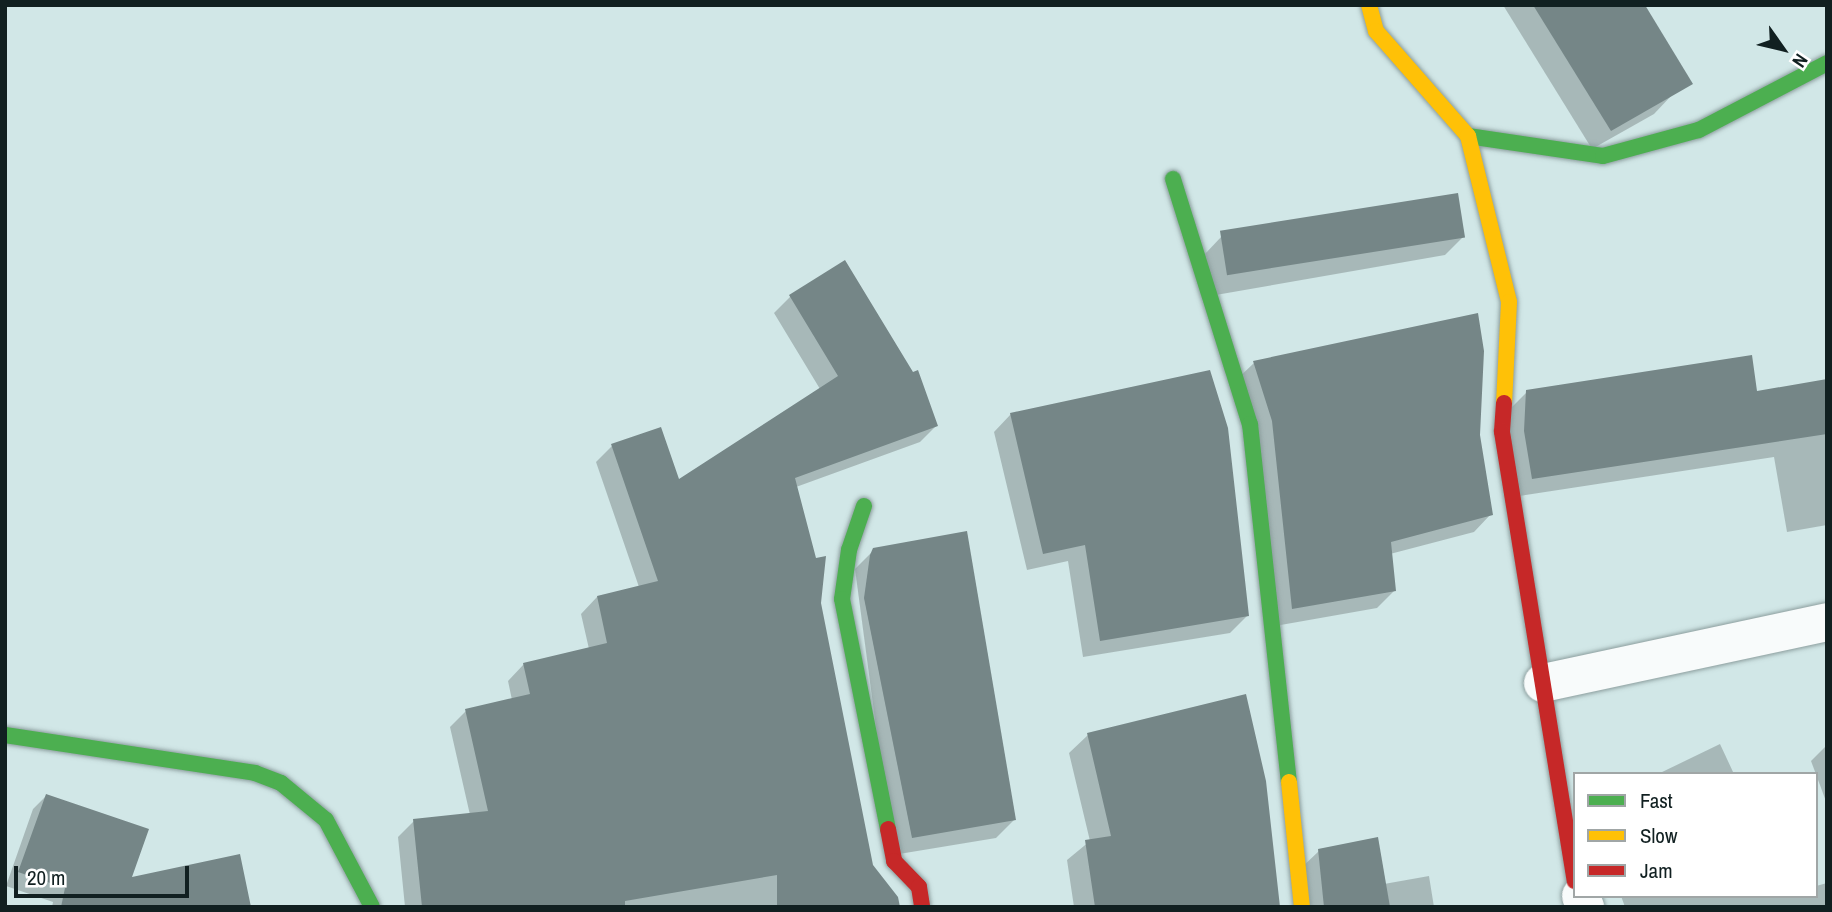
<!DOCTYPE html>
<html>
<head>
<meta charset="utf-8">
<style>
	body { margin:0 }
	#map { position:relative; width:1832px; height:912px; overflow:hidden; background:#d1e7e7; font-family:"Archivo Narrow",sans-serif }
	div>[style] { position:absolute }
	.shadow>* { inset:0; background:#0003 }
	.building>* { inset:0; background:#758687; transform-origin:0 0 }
	.roads { filter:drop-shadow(0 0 2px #8c9e9e) drop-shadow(0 0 2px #8c9e9e) }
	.street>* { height:38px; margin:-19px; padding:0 19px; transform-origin:19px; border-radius:19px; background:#f8fbfb }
	.fast>* { height:16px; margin:-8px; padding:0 8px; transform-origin:8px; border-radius:8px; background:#4caf50 }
	.slow>* { height:16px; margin:-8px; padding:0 8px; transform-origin:8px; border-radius:8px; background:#ffc107 }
	.jam>* { height:16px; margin:-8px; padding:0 8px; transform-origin:8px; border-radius:8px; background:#c62828 }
	span { translate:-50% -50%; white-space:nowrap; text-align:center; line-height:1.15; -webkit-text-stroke:7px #fff; paint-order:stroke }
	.frame { position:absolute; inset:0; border:7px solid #112021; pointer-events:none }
	.legend { position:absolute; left:1573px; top:772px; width:245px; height:126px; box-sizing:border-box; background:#fff; border:2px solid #a0a6a6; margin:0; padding:9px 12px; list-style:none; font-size:21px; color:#112021 }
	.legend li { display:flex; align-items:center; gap:14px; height:35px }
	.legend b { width:35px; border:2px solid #a0a6a6 }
	.north { position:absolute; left:1748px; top:14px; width:70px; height:70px; -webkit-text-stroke:5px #fff; paint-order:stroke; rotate:124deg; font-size:19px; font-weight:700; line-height:28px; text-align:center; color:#112021 }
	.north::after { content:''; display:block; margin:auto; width:24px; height:32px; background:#112021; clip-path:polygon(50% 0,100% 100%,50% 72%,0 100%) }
	.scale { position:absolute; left:14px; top:866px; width:175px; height:32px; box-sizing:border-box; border:4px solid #112021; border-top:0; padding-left:9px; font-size:21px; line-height:24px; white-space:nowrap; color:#112021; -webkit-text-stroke:5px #fff; paint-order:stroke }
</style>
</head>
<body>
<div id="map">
	<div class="shadow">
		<div style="clip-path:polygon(1503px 5px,1643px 5px,1672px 95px,1654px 114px,1592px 149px)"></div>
		<div style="clip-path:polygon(1222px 236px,1464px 236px,1445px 255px,1210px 296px,1204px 255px)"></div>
		<div style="clip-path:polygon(844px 263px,936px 426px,920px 442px,796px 487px,871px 866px,900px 907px,405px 907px,398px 837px,414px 821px,470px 815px,450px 727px,466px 711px,512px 700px,508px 681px,524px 664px,589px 649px,581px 614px,597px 597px,639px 587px,596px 462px,612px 446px,678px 482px,820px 389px,774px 313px,790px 297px)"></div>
		<div style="clip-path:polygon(1254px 363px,1479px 435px,1491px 514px,1474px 532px,1390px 554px,1394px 591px,1377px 608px,1275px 626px,1236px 380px)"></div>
		<div style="clip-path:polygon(1827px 381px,1827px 525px,1787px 532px,1774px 457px,1513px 497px,1508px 411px,1527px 392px,1756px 393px)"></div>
		<div style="clip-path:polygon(1011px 414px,1247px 616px,1230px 633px,1083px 657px,1068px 561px,1027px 570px,994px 432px)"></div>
		<div style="clip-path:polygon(874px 550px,1015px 819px,996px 838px,893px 855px,855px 569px)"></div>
		<div style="clip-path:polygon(1088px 735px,1279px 907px,1074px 907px,1067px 860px,1090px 841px,1069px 753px)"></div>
		<div style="clip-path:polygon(1720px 744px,1734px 774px,1658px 774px)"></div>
		<div style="clip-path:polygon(1827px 745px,1827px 804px,1811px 761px)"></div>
		<div style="clip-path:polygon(46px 796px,130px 879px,249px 907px,52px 907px,53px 902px,6px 886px,33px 809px)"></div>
		<div style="clip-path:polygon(1319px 851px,1384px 884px,1429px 876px,1434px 907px,1304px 907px,1300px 869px)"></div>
		<div style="clip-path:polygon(1827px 883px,1827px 907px,1625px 907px,1621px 896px,1816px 896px,1816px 886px)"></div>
	</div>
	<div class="building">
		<div style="clip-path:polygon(1533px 5px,1645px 5px,1693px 84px,1611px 131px)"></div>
		<div style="left:1458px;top:193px;width:45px;height:241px;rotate:81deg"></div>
		<div style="clip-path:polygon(845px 260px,913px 372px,918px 370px,938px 426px,795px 478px,816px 558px,826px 556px,821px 603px,873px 865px,898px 897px,900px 907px,777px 907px,777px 875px,625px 901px,625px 907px,422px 907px,413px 819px,488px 811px,465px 709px,530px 694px,523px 663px,607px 643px,597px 596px,658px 581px,611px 444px,661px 427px,679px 479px,838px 376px,789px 295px)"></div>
		<div style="clip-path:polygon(1478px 313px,1484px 351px,1480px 435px,1493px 515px,1391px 542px,1396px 591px,1292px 609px,1272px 421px,1253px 361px)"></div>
		<div style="clip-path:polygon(1752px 355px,1757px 391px,1827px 379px,1827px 434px,1532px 479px,1524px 431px,1526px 390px)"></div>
		<div style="clip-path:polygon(1210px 370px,1228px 428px,1249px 616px,1100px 641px,1085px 545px,1043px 554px,1010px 413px)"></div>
		<div style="clip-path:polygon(967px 531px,1016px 820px,912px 838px,864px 598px,870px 555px,873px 548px)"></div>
		<div style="clip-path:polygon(1246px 694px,1266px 781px,1280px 907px,1095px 907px,1085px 840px,1111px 836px,1087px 733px)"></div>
		<div style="clip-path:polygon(46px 794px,149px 829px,132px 877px,240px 854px,251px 907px,61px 907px,65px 888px,18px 872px)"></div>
		<div style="clip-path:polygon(1378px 837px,1390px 907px,1324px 907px,1318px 849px)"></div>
	</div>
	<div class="roads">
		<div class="street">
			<div style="left:1543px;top:683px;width:290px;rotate:-12.1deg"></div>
			<div style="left:1581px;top:896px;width:12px;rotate:70deg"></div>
		</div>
		<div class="fast">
			<div style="left:1468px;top:136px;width:136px;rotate:8.4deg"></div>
			<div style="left:1603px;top:156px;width:99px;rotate:-15.2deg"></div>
			<div style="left:1699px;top:130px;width:144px;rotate:-27.6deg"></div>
			<div style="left:1173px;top:179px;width:257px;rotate:72.6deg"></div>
			<div style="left:1250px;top:424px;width:360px;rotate:83.8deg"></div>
			<div style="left:864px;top:506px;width:46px;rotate:108.8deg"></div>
			<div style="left:849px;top:550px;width:49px;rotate:98.1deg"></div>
			<div style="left:842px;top:599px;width:235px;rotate:78.7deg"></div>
			<div style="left:5px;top:735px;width:253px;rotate:8.6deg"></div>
			<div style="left:255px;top:773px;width:28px;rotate:21deg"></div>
			<div style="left:281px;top:783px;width:58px;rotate:39.4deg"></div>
			<div style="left:326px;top:820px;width:98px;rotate:62.1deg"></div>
		</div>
		<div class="slow">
			<div style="left:1369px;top:5px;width:27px;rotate:75deg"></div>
			<div style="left:1376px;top:31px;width:140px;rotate:48.8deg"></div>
			<div style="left:1468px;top:136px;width:171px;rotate:76.1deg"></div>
			<div style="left:1509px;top:302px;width:101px;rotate:92.8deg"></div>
			<div style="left:1289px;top:782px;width:126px;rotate:84.1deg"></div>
		</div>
		<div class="jam">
			<div style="left:1504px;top:403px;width:29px;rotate:94deg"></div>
			<div style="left:1502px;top:432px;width:455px;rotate:80.8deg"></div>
			<div style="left:888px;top:829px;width:33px;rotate:79deg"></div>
			<div style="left:894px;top:861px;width:36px;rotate:46deg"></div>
			<div style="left:919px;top:887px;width:20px;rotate:81deg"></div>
		</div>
	</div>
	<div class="frame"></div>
	<ul class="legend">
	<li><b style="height:9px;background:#4caf50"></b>Fast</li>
	<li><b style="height:9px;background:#ffc107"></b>Slow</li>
	<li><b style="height:9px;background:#c62828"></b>Jam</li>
	</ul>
	<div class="north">N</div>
	<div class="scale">20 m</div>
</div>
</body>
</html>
